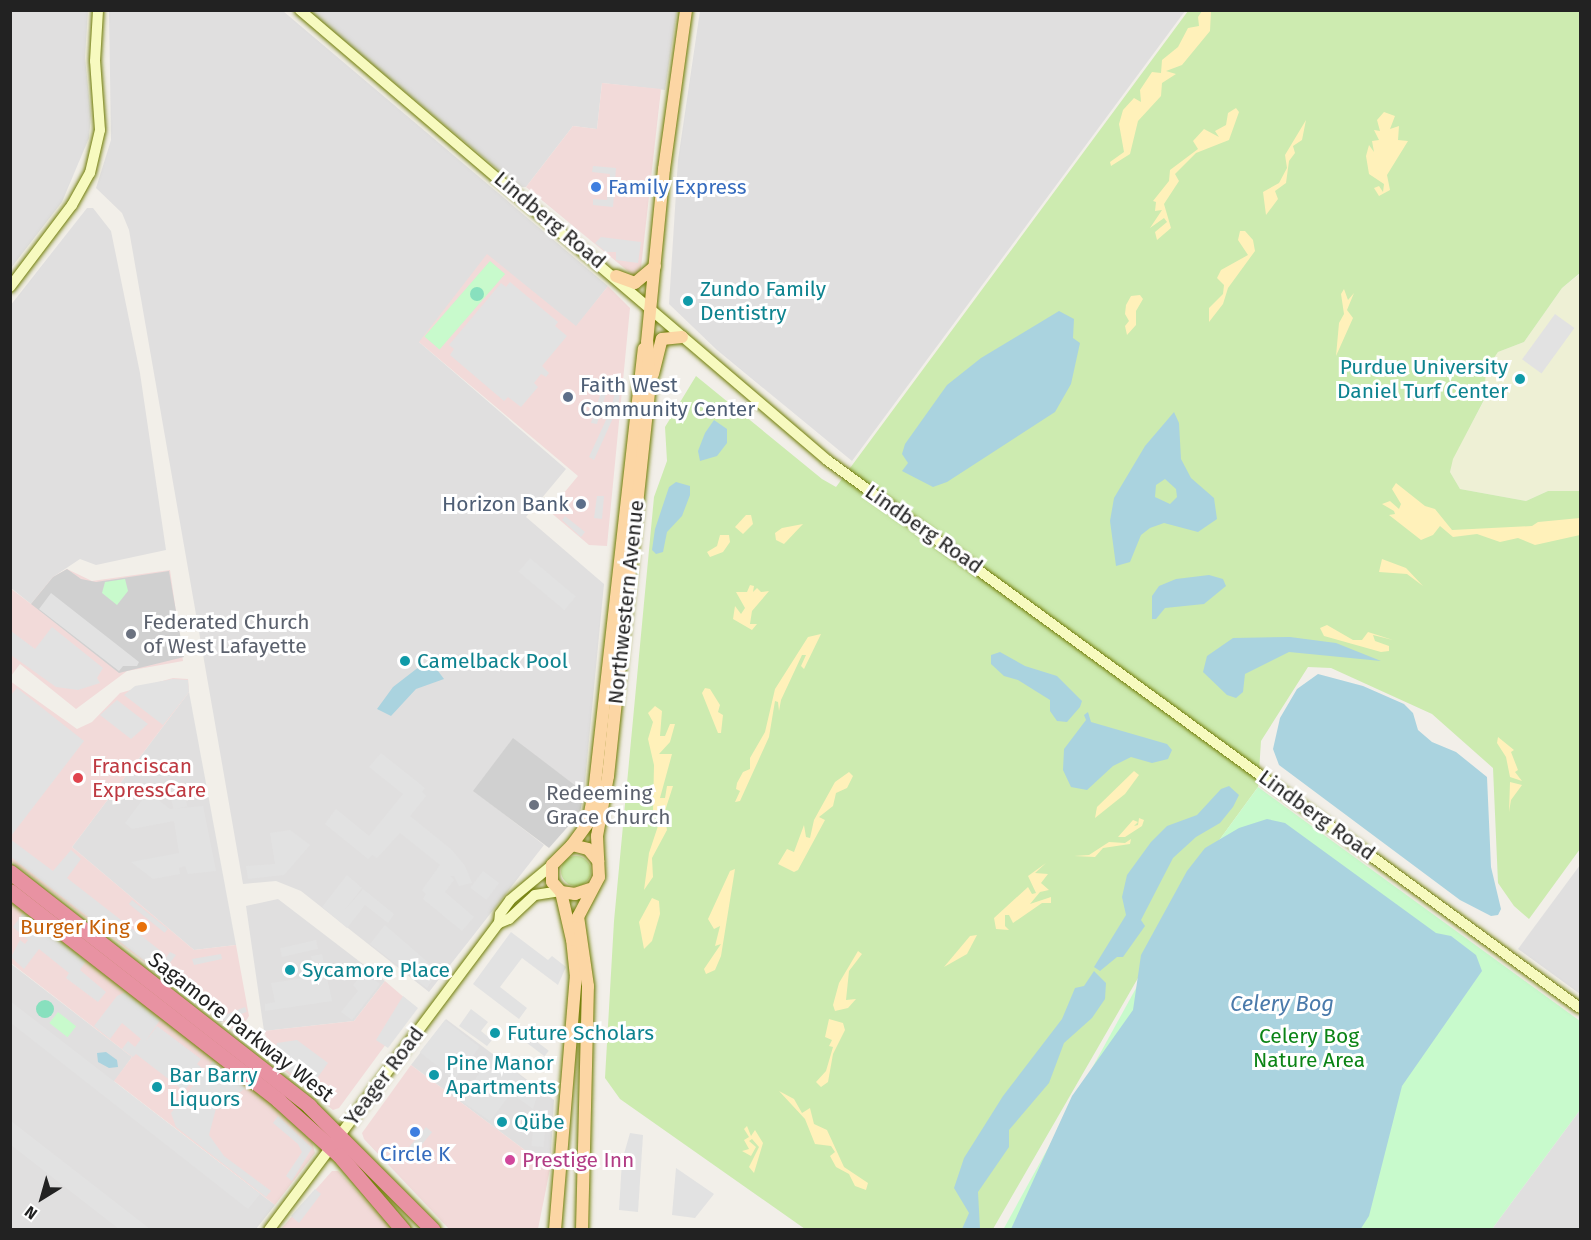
<!DOCTYPE html>
<html>
<head>
<meta charset="utf-8">
<style>
	body { margin:0 }
	#map { position:relative; width:1591px; height:1240px; overflow:hidden; background:#f2efe9; font-family:"Fira Sans",sans-serif }
	div>[style] { position:absolute }
	.residential>* { inset:0; background:#e0dfdf }
	.commercial>* { inset:0; background:#f2dad9 }
	.religious>* { inset:0; background:#d0d0d0 }
	.farmland>* { inset:0; background:#eef0d5 }
	.grass>* { inset:0; background:#cdebb0 }
	.round { border-radius:50% }
	.sand>* { inset:0; background:#fff1ba }
	.park>* { inset:0; background:#c8facc; transform-origin:0 0 }
	.pitch>* { inset:0; background:#88e0be }
	.parking>* { inset:0; background:#e2e2e2; transform-origin:0 0 }
	.water>* { inset:0; background:#aad3df }
	.roads { filter:drop-shadow(0 0 2px #707d05) drop-shadow(0 0 2px #707d05) }
	.secondary>* { height:10px; margin:-5px; padding:0 5px; transform-origin:5px; border-radius:5px; background:#f7fabf }
	.primary>* { height:12px; margin:-6px; padding:0 6px; transform-origin:6px; border-radius:6px; background:#fcd6a4 }
	.highway>* { height:15px; margin:-7.5px; padding:0 7.5px; transform-origin:7.5px; border-radius:7.5px; background:#e892a2 }
	.dots>* { width:16px; height:16px; translate:-50% -50%; box-sizing:border-box; border:3px solid #fff; border-radius:50% }
	span { translate:-50% -50%; white-space:nowrap; text-align:center; line-height:1.15; -webkit-text-stroke:6px #fff; paint-order:stroke }
	.shop-label { font-size:21px; color:#366cbe }
	.left { translate:0 -50%; text-align:left }
	.street-label { font-size:21px; color:#222 }
	.culture-label { font-size:21px; color:#0d838f }
	.right { translate:-100% -50%; text-align:right }
	.service-label { font-size:21px; color:#4e5e75 }
	.worship-label { font-size:21px; color:#5b616d }
	.health-label { font-size:21px; color:#be3a42 }
	.food-label { font-size:21px; color:#c56008 }
	.park-label { font-size:21px; color:#0c8416 }
	.hotel-label { font-size:21px; color:#b23c85 }
	.water-label { font-size:22px; color:#4a7aab; font-style:italic }
	.frame { position:absolute; inset:0; border:12px solid #222; pointer-events:none }
	.north { position:absolute; left:12px; top:1168px; width:60px; height:60px; -webkit-text-stroke:4px #fff; paint-order:stroke; rotate:217deg; font-size:16px; font-weight:700; line-height:24px; text-align:center; color:#222 }
	.north::after { content:''; display:block; margin:auto; width:21px; height:27px; background:#222; clip-path:polygon(50% 0,100% 100%,50% 72%,0 100%) }
</style>
</head>
<body>
<div id="map">
	<div class="residential">
		<div style="clip-path:polygon(11px 10px,88px 11px,85px 58px,91px 115px,89px 138px,62px 202px,11px 268px)"></div>
		<div style="clip-path:polygon(109px 11px,283px 11px,608px 286px,577px 326px,419px 342px,566px 469px,526px 517px,604px 584px,584px 792px,513px 739px,474px 791px,544px 845px,429px 992px,301px 891px,276px 881px,243px 884px,129px 230px,122px 213px,96px 188px,111px 140px)"></div>
		<div style="clip-path:polygon(309px 11px,677px 11px,665px 90px,602px 83px,597px 129px,573px 126px,526px 187px,519px 187px)"></div>
		<div style="clip-path:polygon(700px 11px,700px 10px,1185px 11px,852px 461px,717px 350px,669px 304px,678px 160px)"></div>
		<div style="clip-path:polygon(87px 208px,93px 208px,111px 231px,140px 373px,166px 550px,96px 565px,80px 559px,53px 577px,31px 604px,11px 588px,10px 306px)"></div>
		<div style="clip-path:polygon(189px 692px,236px 945px,194px 950px,72px 847px)"></div>
		<div style="clip-path:polygon(1580px 865px,1580px 994px,1518px 949px)"></div>
		<div style="clip-path:polygon(278px 899px,385px 981px,354px 1021px,264px 1031px,246px 906px)"></div>
		<div style="clip-path:polygon(10px 963px,132px 1057px,114px 1082px,275px 1205px,256px 1229px,11px 1229px)"></div>
		<div style="clip-path:polygon(446px 1019px,554px 1100px,550px 1169px,411px 1065px)"></div>
		<div style="clip-path:polygon(1580px 1110px,1580px 1229px,1492px 1229px)"></div>
	</div>
	<div class="commercial">
		<div style="clip-path:polygon(602px 83px,661px 89px,641px 268px,635px 277px,526px 187px,573px 126px,597px 129px)"></div>
		<div style="clip-path:polygon(487px 254px,576px 326px,608px 286px,630px 308px,607px 546px,589px 545px,549px 511px,578px 476px,419px 342px)"></div>
		<div style="clip-path:polygon(67px 569px,92px 581px,170px 570px,183px 661px,127px 671px,76px 709px,20px 664px,11px 676px,10px 588px,31px 604px,53px 577px)"></div>
		<div style="clip-path:polygon(173px 678px,188px 679px,189px 692px,72px 847px,194px 950px,236px 945px,249px 1016px,238px 1033px,11px 861px,10px 681px,77px 729px,92px 722px,120px 693px)"></div>
		<div style="clip-path:polygon(10px 902px,265px 1099px,312px 1142px,315px 1153px,275px 1205px,114px 1081px,132px 1057px,11px 963px)"></div>
		<div style="clip-path:polygon(385px 981px,414px 1006px,339px 1108px,333px 1110px,276px 1064px,264px 1031px,354px 1021px)"></div>
		<div style="clip-path:polygon(411px 1065px,550px 1169px,538px 1229px,449px 1229px,364px 1139px,362px 1133px)"></div>
		<div style="clip-path:polygon(332px 1171px,338px 1171px,392px 1229px,280px 1230px)"></div>
	</div>
	<div class="religious">
		<div style="clip-path:polygon(67px 569px,81px 579px,96px 582px,169px 571px,184px 657px,119px 673px,31px 604px,53px 577px)"></div>
		<div style="clip-path:polygon(513px 738px,584px 792px,580px 813px,549px 848px,473px 791px)"></div>
	</div>
	<div class="farmland">
		<div style="clip-path:polygon(1580px 274px,1580px 491px,1548px 491px,1526px 501px,1460px 489px,1450px 472px,1452px 459px,1484px 401px,1486px 370px,1498px 352px,1524px 342px,1562px 288px)"></div>
	</div>
	<div class="grass">
		<div style="clip-path:polygon(1188px 11px,1580px 11px,1580px 273px,1562px 288px,1524px 342px,1498px 352px,1486px 370px,1484px 400px,1453px 459px,1450px 472px,1460px 489px,1526px 501px,1548px 491px,1580px 491px,1580px 849px,1529px 919px,1514px 906px,1498px 883px,1493px 768px,1432px 714px,1331px 668px,1308px 667px,1261px 741px,1258px 787px,1212px 850px,993px 1229px,805px 1229px,620px 1099px,605px 1078px,614px 921px,654px 497px,667px 461px,665px 427px,696px 376px,822px 479px,836px 487px)"></div>
		<div class="round" style="left:561px;top:856px;width:30px;height:30px"></div>
		<div style="clip-path:polygon(259px 1030px,264px 1056px,263px 1057px,246px 1043px)"></div>
	</div>
	<div class="sand">
		<div style="clip-path:polygon(1202px 11px,1211px 11px,1210px 31px,1182px 65px,1166px 71px,1176px 74px,1162px 83px,1161px 96px,1138px 121px,1130px 154px,1111px 166px,1110px 162px,1124px 152px,1119px 124px,1123px 110px,1134px 98px,1141px 102px,1140px 90px,1152px 72px,1161px 73px,1162px 60px,1178px 47px,1188px 28px,1199px 26px,1198px 17px)"></div>
		<div style="clip-path:polygon(1236px 108px,1239px 112px,1229px 140px,1196px 153px,1175px 174px,1179px 181px,1164px 204px,1171px 228px,1157px 240px,1155px 232px,1167px 222px,1164px 218px,1150px 228px,1162px 210px,1155px 211px,1156px 202px,1153px 201px,1169px 181px,1170px 170px,1198px 149px,1193px 141px,1204px 129px,1219px 137px,1215px 131px,1226px 125px,1228px 113px)"></div>
		<div style="clip-path:polygon(1384px 112px,1395px 116px,1390px 129px,1399px 126px,1398px 140px,1408px 141px,1387px 175px,1390px 190px,1379px 196px,1374px 188px,1379px 186px,1383px 192px,1384px 184px,1369px 174px,1366px 156px,1369px 145px,1374px 152px,1372px 141px,1379px 140px,1374px 130px,1380px 131px,1377px 120px)"></div>
		<div style="clip-path:polygon(1306px 120px,1302px 140px,1293px 146px,1295px 153px,1289px 161px,1286px 183px,1275px 191px,1278px 199px,1266px 215px,1263px 192px,1279px 183px,1287px 168px,1285px 155px)"></div>
		<div style="clip-path:polygon(1240px 231px,1245px 231px,1253px 240px,1255px 251px,1228px 288px,1223px 304px,1209px 322px,1209px 308px,1223px 294px,1224px 285px,1217px 278px,1221px 270px,1248px 255px,1238px 240px)"></div>
		<div style="clip-path:polygon(1344px 289px,1348px 300px,1354px 293px,1347px 310px,1353px 318px,1336px 356px,1339px 323px,1344px 314px,1341px 294px)"></div>
		<div style="clip-path:polygon(1140px 295px,1143px 299px,1136px 311px,1136px 325px,1127px 335px,1125px 326px,1129px 321px,1125px 314px,1126px 305px,1131px 296px)"></div>
		<div style="clip-path:polygon(1396px 483px,1425px 506px,1435px 509px,1452px 530px,1532px 526px,1538px 522px,1580px 518px,1580px 535px,1535px 545px,1518px 538px,1500px 542px,1477px 534px,1453px 537px,1440px 526px,1433px 535px,1421px 540px,1389px 515px,1395px 514px,1394px 511px,1382px 504px,1390px 501px,1399px 509px,1401px 504px,1392px 489px)"></div>
		<div style="clip-path:polygon(746px 515px,751px 515px,753px 524px,743px 534px,735px 527px)"></div>
		<div style="clip-path:polygon(803px 524px,784px 544px,776px 540px,775px 533px,782px 528px)"></div>
		<div style="clip-path:polygon(720px 535px,729px 535px,730px 542px,723px 552px,710px 557px,707px 552px,717px 546px)"></div>
		<div style="clip-path:polygon(1382px 559px,1406px 568px,1423px 586px,1407px 574px,1379px 572px)"></div>
		<div style="clip-path:polygon(750px 585px,754px 586px,753px 592px,757px 588px,761px 592px,769px 591px,752px 611px,750px 624px,757px 624px,752px 630px,733px 619px,735px 606px,741px 614px,745px 608px,736px 592px,747px 592px)"></div>
		<div style="clip-path:polygon(1327px 625px,1353px 640px,1362px 640px,1368px 632px,1393px 640px,1373px 635px,1375px 641px,1389px 646px,1389px 651px,1381px 652px,1324px 636px,1320px 628px)"></div>
		<div style="clip-path:polygon(821px 634px,804px 669px,801px 666px,806px 655px,802px 655px,781px 700px,779px 711px,778px 702px,775px 701px,769px 737px,740px 801px,735px 802px,740px 791px,736px 789px,737px 783px,743px 772px,750px 769px,750px 758px,765px 732px,775px 689px,808px 637px)"></div>
		<div style="clip-path:polygon(705px 688px,710px 689px,720px 705px,718px 712px,723px 715px,721px 733px,718px 733px,702px 693px)"></div>
		<div style="clip-path:polygon(655px 706px,662px 711px,660px 736px,665px 736px,670px 724px,675px 724px,670px 742px,659px 754px,672px 754px,660px 798px,665px 798px,667px 786px,673px 786px,664px 814px,667px 830px,652px 858px,653px 877px,644px 890px,649px 853px,659px 823px,653px 811px,654px 765px,648px 739px,653px 722px,648px 713px)"></div>
		<div style="clip-path:polygon(1498px 737px,1514px 750px,1511px 752px,1518px 770px,1515px 772px,1522px 781px,1510px 777px,1506px 757px,1497px 743px)"></div>
		<div style="clip-path:polygon(1134px 771px,1139px 775px,1125px 794px,1095px 818px,1097px 807px)"></div>
		<div style="clip-path:polygon(849px 772px,853px 776px,847px 788px,836px 793px,833px 806px,819px 817px,825px 820px,798px 870px,794px 872px,778px 864px,787px 849px,794px 852px,804px 825px,806px 837px,810px 838px,814px 820px,835px 782px)"></div>
		<div style="clip-path:polygon(1510px 782px,1522px 785px,1511px 800px,1509px 812px)"></div>
		<div style="clip-path:polygon(1139px 818px,1144px 820px,1142px 826px,1125px 837px,1118px 837px,1133px 820px,1138px 822px,1134px 826px,1138px 825px)"></div>
		<div style="clip-path:polygon(1131px 839px,1130px 844px,1103px 848px,1095px 857px,1074px 856px,1089px 855px,1109px 842px,1125px 843px)"></div>
		<div style="clip-path:polygon(1046px 863px,1035px 873px,1048px 874px,1041px 883px,1049px 890px,1040px 892px,1030px 904px,1051px 897px,1051px 903px,1042px 903px,1013px 923px,1009px 915px,1005px 915px,1005px 926px,1009px 930px,996px 929px,994px 918px,1028px 887px,1032px 894px,1036px 893px,1028px 876px)"></div>
		<div style="clip-path:polygon(735px 869px,721px 956px,715px 970px,706px 974px,704px 969px,721px 944px,715px 946px,720px 926px,714px 929px,708px 919px,730px 871px)"></div>
		<div style="clip-path:polygon(652px 898px,659px 901px,660px 914px,652px 941px,644px 949px,639px 922px)"></div>
		<div style="clip-path:polygon(977px 935px,967px 954px,944px 967px,970px 936px)"></div>
		<div style="clip-path:polygon(858px 951px,862px 954px,849px 971px,846px 1000px,856px 999px,848px 1008px,835px 1011px,833px 1005px,839px 983px)"></div>
		<div style="clip-path:polygon(829px 1019px,843px 1023px,845px 1030px,833px 1054px,828px 1082px,821px 1087px,816px 1082px,826px 1071px,833px 1047px,829px 1046px,832px 1040px,825px 1037px)"></div>
		<div style="clip-path:polygon(779px 1091px,794px 1099px,802px 1113px,810px 1108px,814px 1124px,827px 1130px,844px 1167px,868px 1183px,866px 1190px,855px 1186px,849px 1174px,836px 1167px,830px 1156px,835px 1152px,831px 1146px,815px 1144px,805px 1119px)"></div>
		<div style="clip-path:polygon(747px 1126px,751px 1136px,755px 1130px,763px 1143px,754px 1173px,749px 1167px,759px 1147px,752px 1139px,749px 1141px,756px 1147px,751px 1156px,742px 1151px,749px 1149px,744px 1140px,749px 1137px,744px 1129px)"></div>
	</div>
	<div class="park">
		<div style="left:490px;top:261px;width:20px;height:100px;rotate:41deg"></div>
		<div style="clip-path:polygon(125px 579px,128px 591px,117px 605px,102px 593px,105px 582px)"></div>
		<div style="clip-path:polygon(1258px 787px,1580px 1021px,1580px 1110px,1492px 1229px,1003px 1230px,1212px 850px)"></div>
		<div style="left:58px;top:1012px;width:23px;height:14px;rotate:38deg"></div>
	</div>
	<div class="pitch">
		<div class="round" style="left:470px;top:287px;width:14px;height:14px"></div>
		<div class="round" style="left:36px;top:1000px;width:18px;height:18px"></div>
	</div>
	<div class="parking">
		<div style="clip-path:polygon(593px 166px,616px 168px,613px 207px,593px 205px,593px 199px,607px 200px,610px 174px,592px 172px)"></div>
		<div style="clip-path:polygon(601px 237px,641px 242px,638px 263px,616px 260px,616px 252px,606px 252px,595px 243px)"></div>
		<div style="clip-path:polygon(510px 282px,558px 322px,555px 326px,567px 336px,542px 366px,549px 373px,546px 377px,541px 374px,534px 383px,538px 387px,521px 407px,508px 397px,504px 401px,450px 355px,454px 349px,449px 345px,501px 283px,506px 287px)"></div>
		<div style="left:1555px;top:314px;width:24px;height:56px;rotate:36deg"></div>
		<div style="clip-path:polygon(617px 384px,621px 385px,618px 407px,594px 460px,589px 457px,611px 409px)"></div>
		<div style="clip-path:polygon(602px 389px,607px 390px,597px 424px,591px 423px)"></div>
		<div style="clip-path:polygon(597px 496px,604px 496px,602px 519px,594px 518px)"></div>
		<div style="clip-path:polygon(565px 516px,585px 532px,581px 537px,562px 520px)"></div>
		<div style="left:530px;top:558px;width:60px;height:18px;rotate:40deg"></div>
		<div style="clip-path:polygon(51px 593px,139px 662px,137px 666px,123px 666px,119px 671px,39px 609px)"></div>
		<div style="clip-path:polygon(52px 627px,103px 668px,97px 678px,100px 683px,78px 690px,56px 687px,11px 655px,11px 631px,35px 649px)"></div>
		<div style="clip-path:polygon(173px 679px,188px 680px,189px 692px,163px 725px,124px 695px,135px 686px)"></div>
		<div style="clip-path:polygon(17px 688px,84px 741px,11px 836px,10px 696px)"></div>
		<div style="clip-path:polygon(117px 700px,148px 724px,131px 739px,100px 715px)"></div>
		<div style="clip-path:polygon(381px 753px,425px 788px,422px 792px,426px 796px,410px 816px,452px 850px,465px 866px,472px 883px,459px 886px,454px 876px,450px 876px,454px 880px,445px 892px,474px 917px,462px 931px,423px 899px,426px 894px,422px 890px,440px 865px,400px 833px,377px 858px,372px 855px,368px 859px,325px 824px,336px 809px,369px 836px,403px 794px,369px 767px)"></div>
		<div style="left:182px;top:782px;width:25px;height:14px;rotate:78deg"></div>
		<div style="clip-path:polygon(143px 799px,157px 799px,170px 809px,203px 806px,216px 871px,188px 874px,185px 866px,179px 868px,180px 874px,153px 879px,131px 862px,179px 853px,174px 821px,132px 829px,125px 823px)"></div>
		<div style="clip-path:polygon(290px 830px,310px 845px,284px 875px,248px 879px,246px 866px,275px 864px,270px 833px)"></div>
		<div style="clip-path:polygon(10px 839px,53px 871px,71px 850px,81px 859px,67px 878px,166px 955px,155px 969px,11px 857px)"></div>
		<div style="left:483px;top:871px;width:20px;height:21px;rotate:37deg"></div>
		<div style="clip-path:polygon(347px 875px,362px 888px,344px 911px,363px 889px,394px 914px,388px 923px,365px 905px,347px 928px,322px 907px)"></div>
		<div style="left:132px;top:900px;width:46px;height:5px;rotate:39deg"></div>
		<div style="clip-path:polygon(23px 913px,86px 961px,80px 970px,106px 992px,98px 1002px,66px 978px,69px 973px,39px 949px,24px 969px,11px 957px,20px 940px,25px 944px,28px 940px,13px 927px)"></div>
		<div style="clip-path:polygon(385px 925px,438px 971px,427px 988px,370px 944px)"></div>
		<div style="clip-path:polygon(511px 932px,548px 960px,552px 956px,566px 967px,558px 985px,522px 958px,500px 987px,527px 1008px,519px 1019px,473px 984px)"></div>
		<div style="left:316px;top:940px;width:9px;height:37px;rotate:77deg"></div>
		<div style="clip-path:polygon(170px 952px,176px 955px,159px 977px,155px 973px)"></div>
		<div style="clip-path:polygon(221px 954px,222px 959px,194px 965px,192px 959px)"></div>
		<div style="clip-path:polygon(322px 954px,332px 1001px,265px 1011px,265px 1004px,275px 1002px,271px 983px,317px 976px,321px 980px,320px 973px,315px 974px,311px 956px)"></div>
		<div style="clip-path:polygon(364px 972px,380px 984px,352px 1020px,341px 1012px,358px 991px,353px 985px)"></div>
		<div style="clip-path:polygon(125px 992px,160px 1020px,145px 1042px,157px 1026px,201px 1059px,197px 1064px,202px 1068px,184px 1091px,136px 1054px,133px 1057px,122px 1049px,128px 1041px,135px 1047px,141px 1039px,122px 1023px,110px 1039px,94px 1026px,117px 996px)"></div>
		<div style="clip-path:polygon(403px 996px,418px 1008px,388px 1048px,376px 1040px)"></div>
		<div style="clip-path:polygon(10px 1001px,260px 1194px,248px 1209px,11px 1023px)"></div>
		<div style="left:245px;top:1007px;width:5px;height:29px;rotate:68deg"></div>
		<div style="clip-path:polygon(471px 1009px,488px 1022px,481px 1031px,492px 1040px,487px 1046px,459px 1026px)"></div>
		<div style="left:445px;top:1020px;width:44px;height:41px;rotate:38deg"></div>
		<div style="left:516px;top:1026px;width:41px;height:7px;rotate:37deg"></div>
		<div style="clip-path:polygon(297px 1040px,328px 1063px,310px 1088px,279px 1064px,274px 1054px,277px 1043px)"></div>
		<div style="clip-path:polygon(493px 1055px,539px 1090px,533px 1109px,511px 1093px,490px 1121px,460px 1100px)"></div>
		<div style="clip-path:polygon(213px 1061px,246px 1088px,231px 1098px,219px 1097px,209px 1135px,224px 1156px,271px 1191px,266px 1197px,176px 1127px,171px 1113px)"></div>
		<div style="clip-path:polygon(278px 1116px,312px 1148px,292px 1181px,286px 1176px,302px 1152px,298px 1144px,273px 1123px)"></div>
		<div style="left:534px;top:1118px;width:12px;height:28px;rotate:5deg"></div>
		<div style="clip-path:polygon(10px 1121px,11px 1121px,150px 1229px,119px 1229px,11px 1145px)"></div>
		<div style="left:426px;top:1127px;width:8px;height:29px;rotate:40deg"></div>
		<div style="clip-path:polygon(630px 1133px,643px 1135px,638px 1212px,619px 1210px,622px 1161px)"></div>
		<div style="clip-path:polygon(676px 1168px,714px 1194px,695px 1218px,672px 1215px)"></div>
		<div style="clip-path:polygon(315px 1189px,321px 1194px,299px 1223px,291px 1216px)"></div>
	</div>
	<div class="water">
		<div style="clip-path:polygon(1059px 311px,1074px 319px,1073px 338px,1080px 343px,1071px 384px,1055px 412px,947px 482px,933px 487px,902px 471px,908px 463px,902px 454px,905px 444px,947px 385px,981px 358px)"></div>
		<div style="clip-path:polygon(evenodd,1174px 412px,1179px 423px,1181px 459px,1191px 478px,1214px 498px,1217px 519px,1198px 532px,1164px 523px,1150px 528px,1141px 535px,1130px 562px,1116px 566px,1110px 521px,1114px 498px,1145px 446px,1174px 412px,1165px 479px,1176px 489px,1177px 497px,1170px 504px,1155px 497px,1156px 485px,1165px 479px)"></div>
		<div style="clip-path:polygon(714px 420px,727px 429px,727px 443px,717px 456px,700px 461px,698px 451px,705px 433px)"></div>
		<div style="clip-path:polygon(676px 482px,690px 486px,690px 495px,682px 516px,667px 532px,663px 552px,656px 554px,652px 550px,655px 529px,669px 487px)"></div>
		<div style="clip-path:polygon(1209px 575px,1223px 579px,1226px 586px,1204px 604px,1165px 608px,1156px 619px,1152px 619px,1152px 596px,1159px 586px,1176px 579px)"></div>
		<div style="clip-path:polygon(1290px 637px,1336px 643px,1381px 661px,1289px 652px,1245px 674px,1243px 692px,1236px 698px,1227px 695px,1203px 672px,1207px 656px,1233px 638px)"></div>
		<div style="clip-path:polygon(1000px 652px,1025px 666px,1057px 676px,1082px 701px,1080px 707px,1067px 722px,1057px 721px,1050px 711px,1050px 700px,1018px 680px,1004px 676px,991px 664px,991px 655px)"></div>
		<div style="clip-path:polygon(424px 663px,432px 663px,444px 679px,416px 689px,391px 716px,377px 709px,393px 687px)"></div>
		<div style="clip-path:polygon(1318px 674px,1363px 686px,1404px 704px,1413px 713px,1418px 730px,1432px 742px,1456px 752px,1487px 777px,1491px 867px,1501px 909px,1498px 915px,1491px 916px,1460px 900px,1279px 765px,1273px 749px,1280px 718px,1297px 689px)"></div>
		<div style="clip-path:polygon(1088px 712px,1091px 722px,1167px 744px,1172px 750px,1168px 759px,1152px 763px,1131px 757px,1113px 766px,1087px 790px,1071px 787px,1063px 770px,1064px 749px,1086px 720px,1084px 715px)"></div>
		<div style="clip-path:polygon(1229px 786px,1239px 795px,1233px 807px,1220px 823px,1196px 837px,1173px 858px,1141px 920px,1145px 926px,1123px 957px,1117px 957px,1100px 971px,1094px 967px,1126px 915px,1122px 897px,1127px 875px,1151px 842px,1167px 826px,1197px 815px,1221px 789px)"></div>
		<div style="clip-path:polygon(1267px 819px,1285px 823px,1436px 933px,1451px 936px,1476px 955px,1482px 971px,1402px 1086px,1369px 1216px,1360px 1230px,1011px 1229px,1072px 1096px,1133px 1010px,1141px 955px,1187px 871px,1205px 848px,1239px 828px)"></div>
		<div style="clip-path:polygon(1094px 971px,1106px 983px,1105px 999px,1092px 1018px,1064px 1043px,1049px 1083px,1009px 1130px,1009px 1147px,978px 1192px,980px 1229px,962px 1229px,969px 1213px,954px 1188px,964px 1158px,1003px 1096px,1062px 1019px,1075px 988px,1084px 986px)"></div>
		<div style="clip-path:polygon(106px 1052px,117px 1060px,118px 1067px,109px 1068px,98px 1062px,97px 1053px)"></div>
	</div>
	<div class="roads">
		<div class="secondary">
			<div style="left:300px;top:10px;width:693px;rotate:40.49deg"></div>
			<div style="left:827px;top:460px;width:931px;rotate:36.05deg"></div>
			<div style="left:10px;top:287px;width:103px;rotate:-52.9deg"></div>
			<div style="left:72px;top:205px;width:37px;rotate:-61deg"></div>
			<div style="left:90px;top:173px;width:44px;rotate:-76.9deg"></div>
			<div style="left:100px;top:130px;width:69px;rotate:-94.1deg"></div>
			<div style="left:95px;top:61px;width:51px;rotate:-86.6deg"></div>
			<div style="left:499px;top:923px;width:9px;rotate:-84deg"></div>
			<div style="left:500px;top:914px;width:17px;rotate:-54deg"></div>
			<div style="left:510px;top:900px;width:55px;rotate:-39.8deg"></div>
			<div style="left:269px;top:1230px;width:384px;rotate:-53.2deg"></div>
			<div style="left:499px;top:923px;width:11px;rotate:-22deg"></div>
			<div style="left:509px;top:919px;width:35px;rotate:-43deg"></div>
			<div style="left:535px;top:895px;width:24px;rotate:-9deg"></div>
		</div>
		<div class="primary">
			<div style="left:616px;top:276px;width:20px;rotate:20deg"></div>
			<div style="left:635px;top:283px;width:26px;rotate:-40deg"></div>
			<div style="left:653px;top:374px;width:36px;rotate:-76deg"></div>
			<div style="left:662px;top:339px;width:20px;rotate:-6deg"></div>
			<div style="left:572px;top:845px;width:27px;rotate:-54deg"></div>
			<div style="left:588px;top:823px;width:31px;rotate:-79deg"></div>
			<div style="left:594px;top:793px;width:447px;rotate:-83.6deg"></div>
			<div style="left:590px;top:889px;width:16px;rotate:162deg"></div>
			<div style="left:575px;top:894px;width:14px;rotate:-172deg"></div>
			<div style="left:561px;top:892px;width:13px;rotate:-132deg"></div>
			<div style="left:552px;top:882px;width:17px;rotate:-90deg"></div>
			<div style="left:552px;top:865px;width:28px;rotate:-45deg"></div>
			<div style="left:572px;top:845px;width:16px;rotate:14deg"></div>
			<div style="left:588px;top:849px;width:16px;rotate:50deg"></div>
			<div style="left:555px;top:1230px;width:254px;rotate:-85.3deg"></div>
			<div style="left:576px;top:977px;width:37px;rotate:-96deg"></div>
			<div style="left:572px;top:940px;width:49px;rotate:-102.9deg"></div>
			<div style="left:582px;top:1230px;width:244px;rotate:-88.6deg"></div>
			<div style="left:588px;top:986px;width:70px;rotate:-98.2deg"></div>
			<div style="left:578px;top:917px;width:45px;rotate:-62.3deg"></div>
			<div style="left:599px;top:877px;width:41px;rotate:-92.8deg"></div>
			<div style="left:597px;top:836px;width:61px;rotate:-79.6deg"></div>
			<div style="left:608px;top:776px;width:397px;rotate:-83.9deg"></div>
			<div style="left:650px;top:381px;width:39px;rotate:-94deg"></div>
			<div style="left:647px;top:342px;width:174px;rotate:-84.4deg"></div>
			<div style="left:664px;top:169px;width:161px;rotate:-82.1deg"></div>
		</div>
		<div class="highway">
			<div style="left:10px;top:872px;width:380px;rotate:38deg"></div>
			<div style="left:309px;top:1106px;width:175px;rotate:45deg"></div>
			<div style="left:10px;top:891px;width:340px;rotate:37.9deg"></div>
			<div style="left:278px;top:1100px;width:82px;rotate:42deg"></div>
			<div style="left:339px;top:1155px;width:99px;rotate:49.5deg"></div>
		</div>
	</div>
	<div class="dots">
		<div style="left:596px;top:187px;background:#3f7fe0"></div>
		<div style="left:688px;top:301px;background:#0f9aa8"></div>
		<div style="left:1520px;top:379px;background:#0f9aa8"></div>
		<div style="left:568px;top:397px;background:#5c6f8a"></div>
		<div style="left:581px;top:504px;background:#5c6f8a"></div>
		<div style="left:131px;top:634px;background:#6b7280"></div>
		<div style="left:405px;top:661px;background:#0f9aa8"></div>
		<div style="left:78px;top:778px;background:#e0444e"></div>
		<div style="left:534px;top:805px;background:#6b7280"></div>
		<div style="left:142px;top:927px;background:#e8710a"></div>
		<div style="left:290px;top:970px;background:#0f9aa8"></div>
		<div style="left:495px;top:1033px;background:#0f9aa8"></div>
		<div style="left:434px;top:1075px;background:#0f9aa8"></div>
		<div style="left:157px;top:1087px;background:#0f9aa8"></div>
		<div style="left:502px;top:1122px;background:#0f9aa8"></div>
		<div style="left:415px;top:1132px;background:#3f7fe0"></div>
		<div style="left:510px;top:1160px;background:#d1479c"></div>
	</div>
	<div class="shop-label">
		<span class="left" style="left:608px;top:187px">Family Express</span>
		<span style="left:415px;top:1154px">Circle K</span>
	</div>
	<div class="street-label">
		<span style="left:550px;top:220px;rotate:40deg">Lindberg Road</span>
		<span style="left:924px;top:529px;rotate:35deg">Lindberg Road</span>
		<span style="left:626px;top:602px;rotate:-84deg">Northwestern Avenue</span>
		<span style="left:1317px;top:815px;rotate:36deg">Lindberg Road</span>
		<span style="left:241px;top:1027px;rotate:38deg">Sagamore Parkway West</span>
		<span style="left:384px;top:1076px;rotate:-53deg">Yeager Road</span>
	</div>
	<div class="culture-label">
		<span class="left" style="left:700px;top:301px">Zundo Family<br>Dentistry</span>
		<span class="right" style="left:1508px;top:379px">Purdue University<br>Daniel Turf Center</span>
		<span class="left" style="left:417px;top:661px">Camelback Pool</span>
		<span class="left" style="left:302px;top:970px">Sycamore Place</span>
		<span class="left" style="left:507px;top:1033px">Future Scholars</span>
		<span class="left" style="left:446px;top:1075px">Pine Manor<br>Apartments</span>
		<span class="left" style="left:169px;top:1087px">Bar Barry<br>Liquors</span>
		<span class="left" style="left:514px;top:1122px">Qübe</span>
	</div>
	<div class="service-label">
		<span class="left" style="left:580px;top:397px">Faith West<br>Community Center</span>
		<span class="right" style="left:569px;top:504px">Horizon Bank</span>
	</div>
	<div class="worship-label">
		<span class="left" style="left:143px;top:634px">Federated Church<br>of West Lafayette</span>
		<span class="left" style="left:546px;top:805px">Redeeming<br>Grace Church</span>
	</div>
	<div class="health-label">
		<span class="left" style="left:92px;top:778px">Franciscan<br>ExpressCare</span>
	</div>
	<div class="food-label">
		<span class="right" style="left:130px;top:927px">Burger King</span>
	</div>
	<div class="park-label">
		<span style="left:1309px;top:1048px">Celery Bog<br>Nature Area</span>
	</div>
	<div class="hotel-label">
		<span class="left" style="left:522px;top:1160px">Prestige Inn</span>
	</div>
	<div class="water-label">
		<span style="left:1282px;top:1004px">Celery Bog</span>
	</div>
	<div class="frame"></div>
	<div class="north">N</div>
</div>
</body>
</html>
